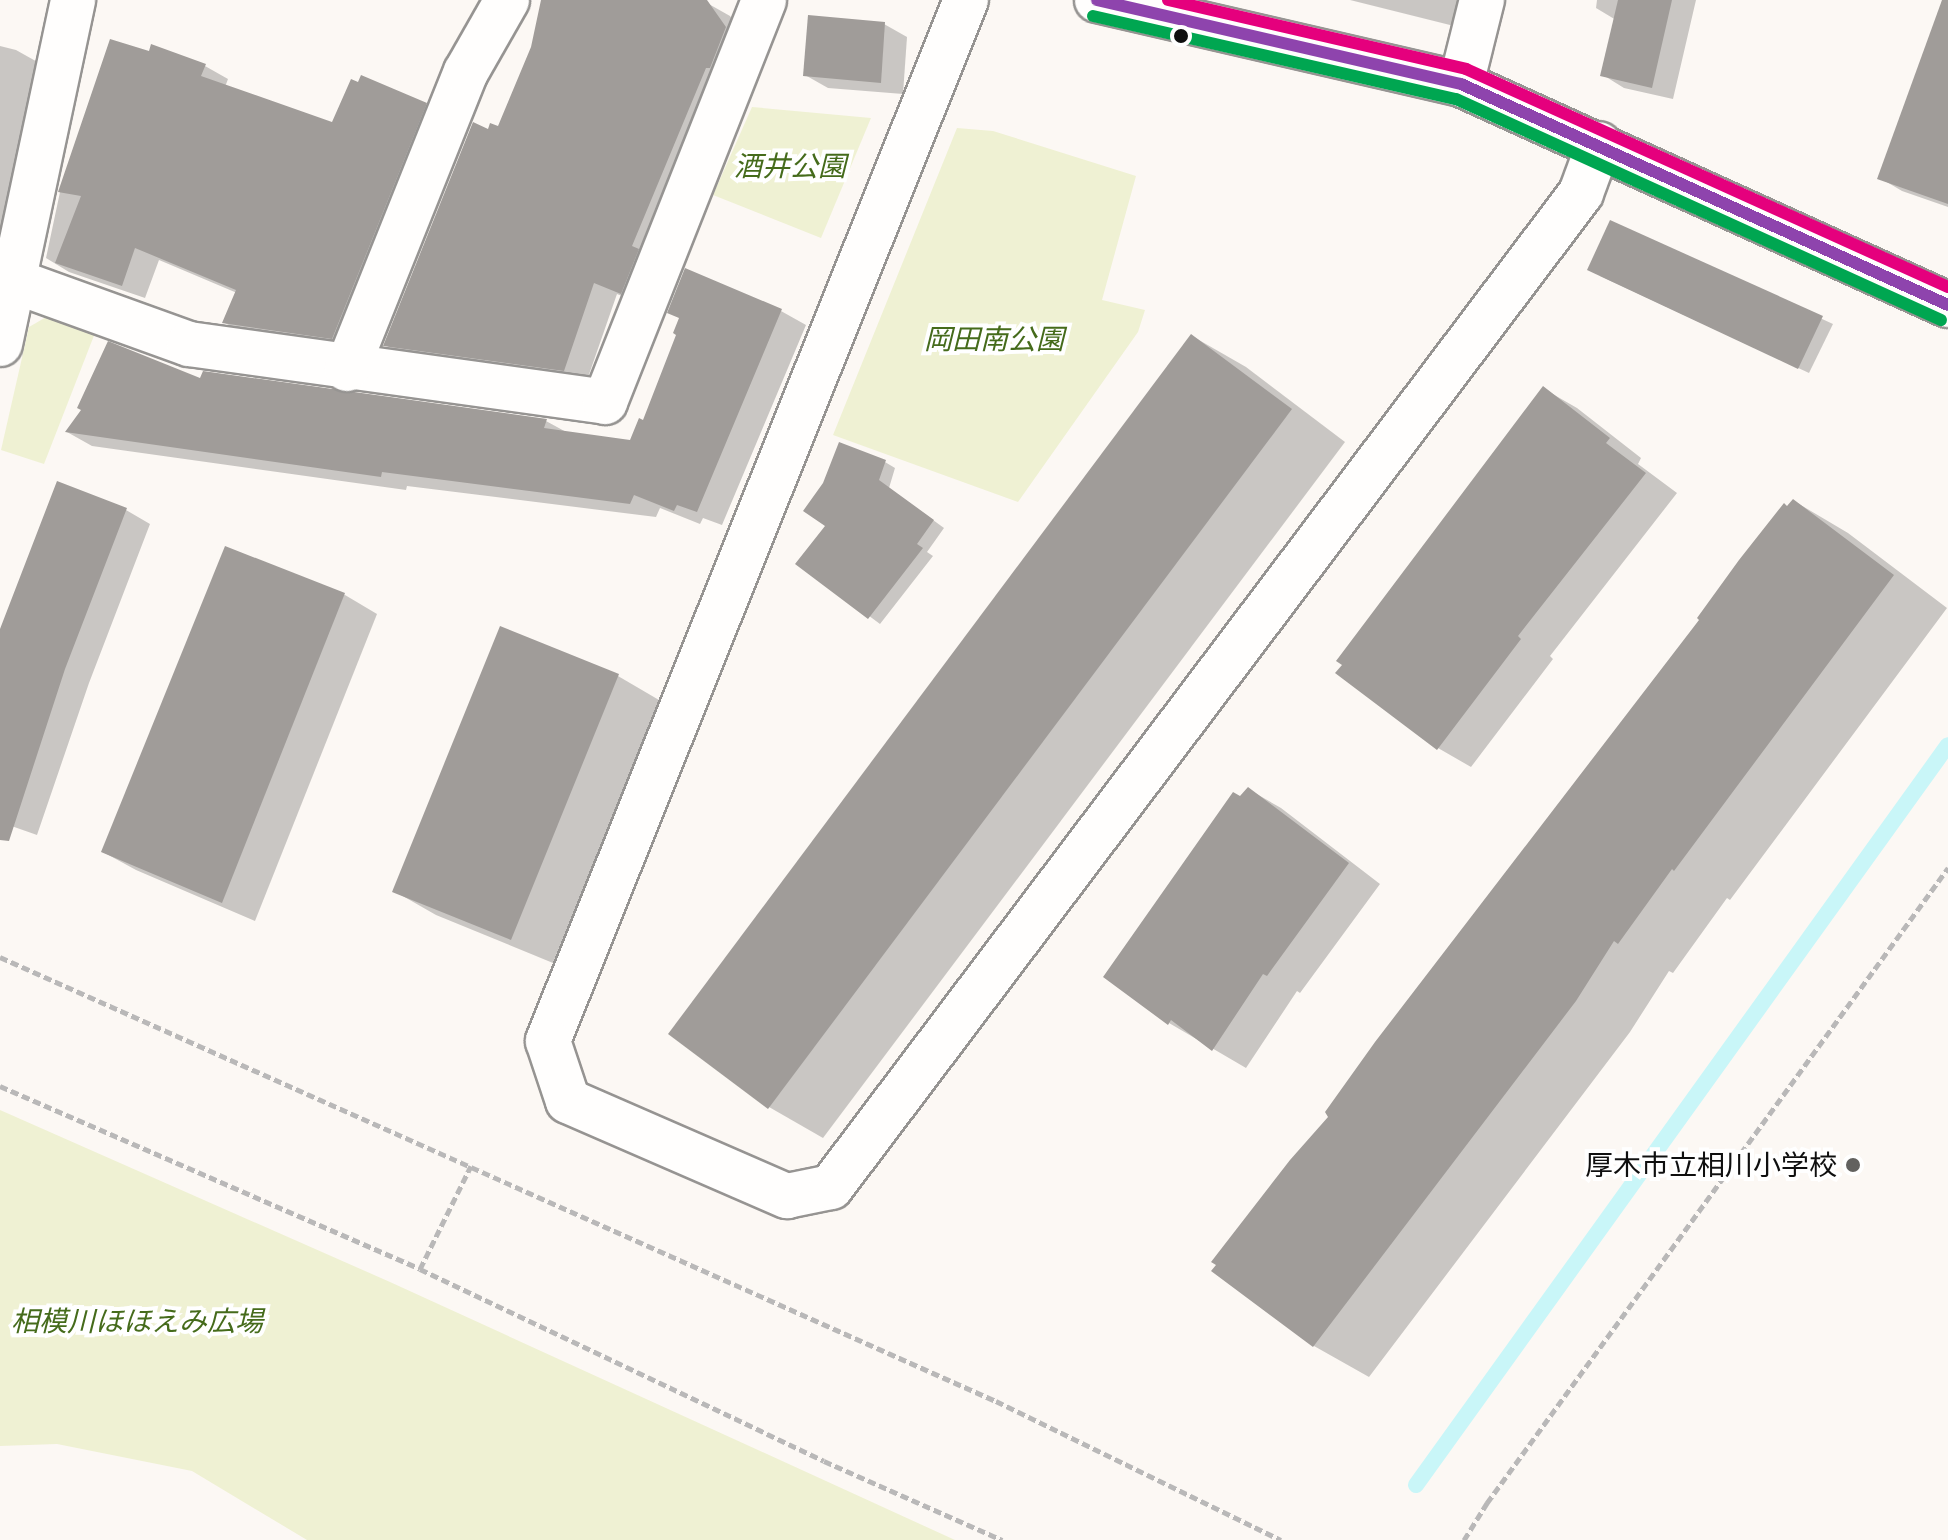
<!DOCTYPE html>
<html>
<head>
<meta charset="utf-8">
<style>
	body { margin:0 }
	#map { position:relative; width:1948px; height:1540px; overflow:hidden; background:#fcf8f4; font-family:"IBM Plex Serif","Noto Sans JP",serif }
	div>[style] { position:absolute }
	.green>* { inset:0; background:#eff1d3 }
	.shadow>* { inset:0; background:#0003 }
	.stream>* { height:16px; margin:-8px; padding:0 8px; transform-origin:8px; border-radius:8px; background:#c9f6f8 }
	.building>* { inset:0; background:#a09c99 }
	.path>* { height:5px; margin-top:-2.5px; transform-origin:0; background:repeating-linear-gradient(90deg,#b9b8b8 0 8px,transparent 0 12px) }
	.roads { filter:drop-shadow(2px 0 #969492) drop-shadow(-2px 0 #969492) drop-shadow(0 2px #969492) drop-shadow(0 -2px #969492) }
	.minor>* { height:44px; margin:-22px; padding:0 22px; transform-origin:22px; border-radius:22px; background:#fffefd }
	.tertiary>* { height:44px; margin:-22px; padding:0 22px; transform-origin:22px; border-radius:22px; background:#fffefd }
	.bus-1>* { height:12px; margin:-6px; padding:0 6px; transform-origin:6px; border-radius:6px; background:#8e44ad }
	.bus-2>* { height:12px; margin:-6px; padding:0 6px; transform-origin:6px; border-radius:6px; background:#00a651 }
	.bus-3>* { height:12px; margin:-6px; padding:0 6px; transform-origin:6px; border-radius:6px; background:#e5007d }
	.dots>* { width:22px; height:22px; translate:-50% -50%; box-sizing:border-box; border:4px solid #fff; border-radius:50% }
	span { translate:-50% -50%; white-space:nowrap; text-align:center; line-height:1.15; -webkit-text-stroke:8px #fff; paint-order:stroke }
	.park-label { font-size:28px; color:#456b1b; font-style:italic }
	.poi-label { font-size:28px; color:#0f0f0f }
	.right { translate:-100% -50%; text-align:right }
</style>
</head>
<body>
<div id="map">
	<div class="green">
		<i style="clip-path:polygon(752px 107px,871px 118px,821px 238px,713px 195px)"></i>
		<i style="clip-path:polygon(957px 128px,993px 131px,1136px 176px,1102px 300px,1145px 310px,1138px 332px,1018px 502px,833px 435px)"></i>
		<i style="clip-path:polygon(48px 316px,95px 333px,44px 464px,1px 450px,29px 327px)"></i>
		<i style="clip-path:polygon(0 1110px,390px 1282px,955px 1540px,307px 1540px,192px 1471px,57px 1444px,0 1446px)"></i>
	</div>
	<div class="shadow">
		<i style="clip-path:polygon(543px 0,707px 3px,730px 16px,748px 41px,644px 305px,617px 294px,586px 383px,408px 358px,386px 345px,489px 131px,499px 129px,533px 48px)"></i>
		<i style="clip-path:polygon(1350px 0,1478px 0,1470px 30px)"></i>
		<i style="clip-path:polygon(1597px 0,1696px 0,1673px 99px,1624px 88px,1603px 75px,1616px 20px,1596px 8px)"></i>
		<i style="clip-path:polygon(1945px 0,1948px 0,1948px 207px,1902px 191px,1880px 178px)"></i>
		<i style="clip-path:polygon(884px 24px,907px 37px,903px 94px,828px 88px,805px 75px)"></i>
		<i style="clip-path:polygon(111px 42px,205px 66px,228px 79px,225px 87px,333px 124px,358px 85px,426px 105px,449px 118px,356px 351px,248px 336px,225px 323px,237px 293px,159px 260px,145px 298px,69px 272px,46px 258px,60px 192px)"></i>
		<i style="clip-path:polygon(0 46px,16px 50px,41px 64px,0 258px)"></i>
		<i style="clip-path:polygon(1611px 222px,1833px 324px,1809px 373px,1600px 276px)"></i>
		<i style="clip-path:polygon(781px 311px,806px 325px,722px 525px,703px 518px,700px 524px,660px 508px,656px 517px,407px 486px,406px 490px,92px 446px,67px 432px,201px 380px,546px 421px,568px 433px,632px 442px,645px 423px)"></i>
		<i style="clip-path:polygon(1192px 336px,1246px 367px,1345px 442px,823px 1138px,769px 1107px,671px 1034px)"></i>
		<i style="clip-path:polygon(1544px 389px,1577px 408px,1641px 458px,1638px 464px,1677px 493px,1550px 656px,1553px 659px,1471px 767px,1438px 748px)"></i>
		<i style="clip-path:polygon(885px 462px,895px 468px,889px 488px,944px 528px,927px 552px,933px 556px,880px 624px,798px 563px)"></i>
		<i style="clip-path:polygon(1794px 501px,1848px 533px,1947px 608px,1730px 900px,1727px 898px,1673px 973px,1669px 971px,1630px 1032px,1369px 1377px,1314px 1346px,1214px 1271px)"></i>
		<i style="clip-path:polygon(126px 510px,150px 524px,89px 683px,37px 835px,0 822px,0 636px)"></i>
		<i style="clip-path:polygon(226px 549px,345px 595px,377px 614px,255px 921px,136px 870px,103px 852px)"></i>
		<i style="clip-path:polygon(618px 676px,659px 700px,553px 963px,436px 915px,394px 891px)"></i>
		<i style="clip-path:polygon(1248px 789px,1281px 808px,1380px 884px,1300px 993px,1297px 991px,1246px 1068px,1169px 1023px,1241px 799px)"></i>
	</div>
	<div class="stream">
		<i style="left:1416px;top:1485px;width:911px;rotate:-54.29deg"></i>
	</div>
	<div class="building">
		<i style="clip-path:polygon(541px 0,707px 0,726px 27px,710px 68px,706px 68px,632px 246px,639px 249px,621px 294px,594px 283px,564px 371px,383px 346px,473px 122px,488px 129px,490px 123px,498px 126px,531px 47px)"></i>
		<i style="clip-path:polygon(1618px 0,1672px 0,1652px 88px,1600px 76px)"></i>
		<i style="clip-path:polygon(1942px 0,1948px 0,1948px 204px,1877px 179px)"></i>
		<i style="clip-path:polygon(808px 15px,885px 22px,881px 83px,803px 76px)"></i>
		<i style="clip-path:polygon(110px 39px,149px 51px,151px 44px,206px 64px,201px 76px,332px 122px,351px 79px,358px 82px,361px 75px,427px 103px,332px 339px,222px 323px,236px 290px,135px 248px,122px 286px,55px 263px,81px 196px,58px 192px)"></i>
		<i style="clip-path:polygon(1610px 220px,1823px 316px,1798px 369px,1587px 270px)"></i>
		<i style="clip-path:polygon(685px 268px,782px 309px,697px 512px,677px 505px,674px 511px,634px 495px,630px 504px,382px 472px,381px 477px,65px 432px,81px 410px,77px 408px,108px 341px,200px 378px,203px 371px,547px 419px,544px 428px,630px 440px,639px 418px,643px 420px,676px 335px,673px 333px,679px 318px,667px 313px)"></i>
		<i style="clip-path:polygon(1191px 334px,1292px 409px,768px 1109px,668px 1034px)"></i>
		<i style="clip-path:polygon(1543px 386px,1610px 438px,1606px 443px,1646px 473px,1518px 636px,1521px 639px,1437px 750px,1335px 673px,1342px 665px,1336px 661px)"></i>
		<i style="clip-path:polygon(839px 442px,886px 460px,879px 480px,934px 520px,917px 544px,923px 548px,868px 619px,795px 564px,825px 526px,803px 511px,823px 483px)"></i>
		<i style="clip-path:polygon(57px 481px,127px 508px,65px 669px,9px 841px,0 840px,0 629px)"></i>
		<i style="clip-path:polygon(1793px 499px,1894px 575px,1674px 871px,1672px 869px,1618px 944px,1614px 941px,1576px 1001px,1313px 1347px,1211px 1271px,1216px 1265px,1211px 1262px,1290px 1160px,1328px 1117px,1325px 1112px,1375px 1042px,1699px 620px,1697px 618px,1739px 560px,1784px 503px,1787px 506px)"></i>
		<i style="clip-path:polygon(225px 546px,345px 593px,222px 903px,101px 852px)"></i>
		<i style="clip-path:polygon(500px 626px,619px 674px,511px 940px,392px 892px)"></i>
		<i style="clip-path:polygon(1248px 787px,1349px 863px,1267px 976px,1263px 974px,1212px 1051px,1171px 1020px,1168px 1025px,1103px 977px,1233px 792px,1240px 796px)"></i>
	</div>
	<div class="path">
		<i style="left:0;top:957px;width:1090px;rotate:24.03deg"></i>
		<i style="left:996px;top:1401px;width:317px;rotate:26deg"></i>
		<i style="left:0;top:1086px;width:458px;rotate:23.5deg"></i>
		<i style="left:420px;top:1269px;width:447px;rotate:25.4deg"></i>
		<i style="left:824px;top:1461px;width:195px;rotate:23.9deg"></i>
		<i style="left:420px;top:1269px;width:115px;rotate:-63.7deg"></i>
		<i style="left:1464px;top:1540px;width:44px;rotate:-58.1deg"></i>
		<i style="left:1487px;top:1503px;width:785px;rotate:-54.02deg"></i>
	</div>
	<div class="roads">
		<div class="minor">
			<i style="left:966px;top:0;width:1122px;rotate:111.88deg"></i>
			<i style="left:548px;top:1041px;width:63px;rotate:71.6deg"></i>
			<i style="left:568px;top:1101px;width:239px;rotate:23.5deg"></i>
			<i style="left:787px;top:1196px;width:45px;rotate:-11.6deg"></i>
			<i style="left:831px;top:1187px;width:1245px;rotate:-52.96deg"></i>
			<i style="left:1581px;top:193px;width:52px;rotate:-69.8deg"></i>
			<i style="left:14px;top:281px;width:186px;rotate:19.8deg"></i>
			<i style="left:189px;top:344px;width:420px;rotate:7.9deg"></i>
			<i style="left:605px;top:402px;width:432px;rotate:-68.4deg"></i>
			<i style="left:0;top:344px;width:352px;rotate:-78deg"></i>
			<i style="left:347px;top:369px;width:320px;rotate:-68.2deg"></i>
			<i style="left:466px;top:72px;width:83px;rotate:-60.3deg"></i>
		</div>
		<div class="tertiary">
			<i style="left:1097px;top:0;width:374px;rotate:13deg"></i>
			<i style="left:1461px;top:84px;width:535px;rotate:24.41deg"></i>
			<i style="left:1461px;top:84px;width:87px;rotate:-76deg"></i>
		</div>
	</div>
	<div class="bus-1">
		<i style="left:1097px;top:0;width:374px;rotate:13deg"></i>
		<i style="left:1461px;top:84px;width:535px;rotate:24.41deg"></i>
	</div>
	<div class="bus-2">
		<i style="left:1093px;top:16px;width:372px;rotate:12.9deg"></i>
		<i style="left:1456px;top:99px;width:533px;rotate:24.5deg"></i>
	</div>
	<div class="bus-3">
		<i style="left:1168px;top:0;width:306px;rotate:13deg"></i>
		<i style="left:1466px;top:69px;width:529px;rotate:24.34deg"></i>
	</div>
	<div class="dots">
		<i style="left:1181px;top:36px;background:#0f0f0f"></i>
		<i style="left:1853px;top:1165px;background:#62615f"></i>
	</div>
	<div class="park-label">
		<span style="left:790px;top:166px">酒井公園</span>
		<span style="left:994px;top:339px">岡田南公園</span>
		<span style="left:137px;top:1321px">相模川ほほえみ広場</span>
	</div>
	<div class="poi-label">
		<span class="right" style="left:1837px;top:1165px">厚木市立相川小学校</span>
	</div>
</div>
</body>
</html>
